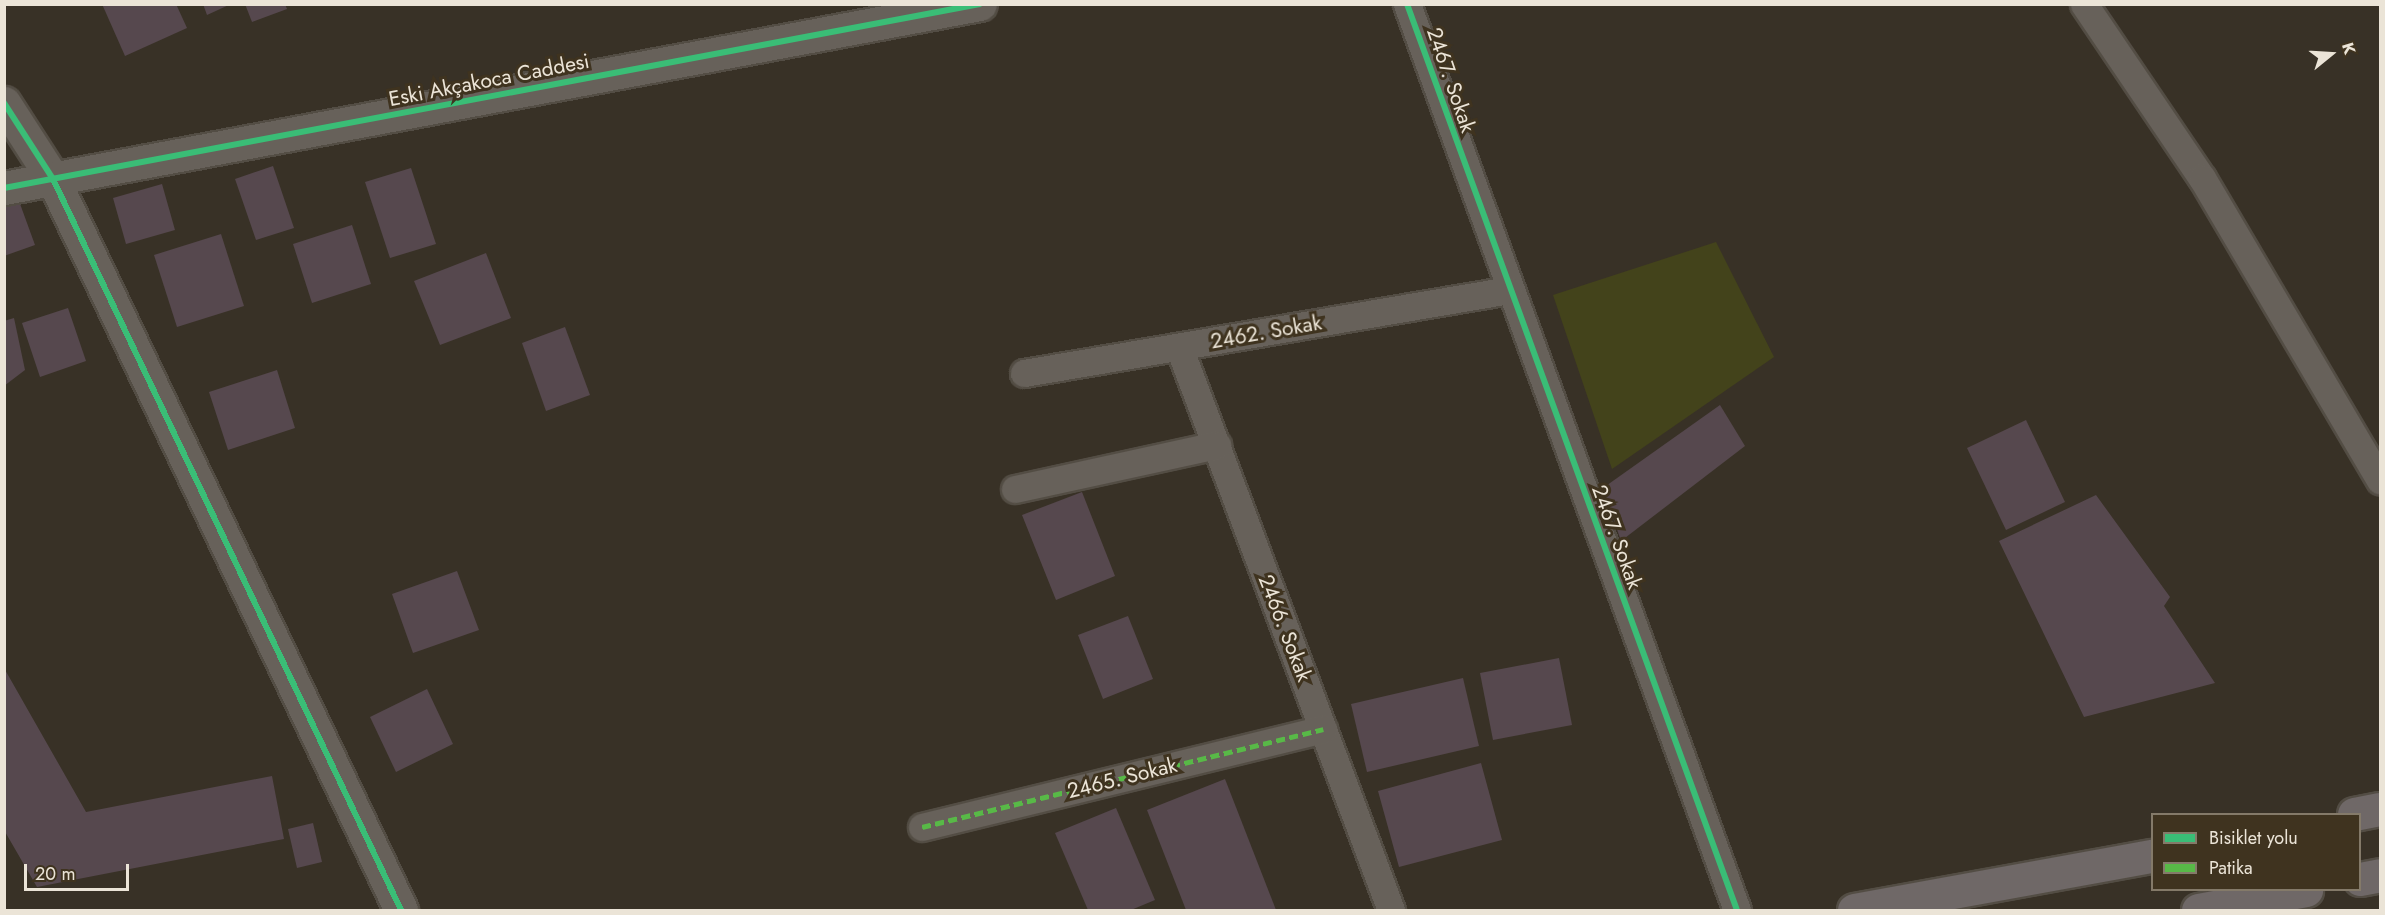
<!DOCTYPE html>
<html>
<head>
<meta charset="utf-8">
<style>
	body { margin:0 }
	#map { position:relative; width:2385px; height:915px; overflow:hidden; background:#383126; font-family:Jost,sans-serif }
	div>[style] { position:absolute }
	.green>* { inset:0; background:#43431b }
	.building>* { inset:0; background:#56484e }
	.roads { filter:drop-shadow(2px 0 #534d44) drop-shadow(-2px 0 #534d44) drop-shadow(0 2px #534d44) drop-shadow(0 -2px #534d44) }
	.minor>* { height:27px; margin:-13.5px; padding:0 13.5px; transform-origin:13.5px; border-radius:13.5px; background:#67615a }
	.tertiary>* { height:33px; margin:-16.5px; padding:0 16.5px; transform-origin:16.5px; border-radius:16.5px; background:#67615a }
	.primary>* { height:33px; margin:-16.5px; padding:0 16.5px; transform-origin:16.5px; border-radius:16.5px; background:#6f6867 }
	.quiet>* { height:4.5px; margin-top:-2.25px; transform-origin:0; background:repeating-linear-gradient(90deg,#58b947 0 9px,transparent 0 13.5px) }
	.cycleway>* { height:6px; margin:-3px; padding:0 3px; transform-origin:3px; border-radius:3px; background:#3abd76 }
	span { translate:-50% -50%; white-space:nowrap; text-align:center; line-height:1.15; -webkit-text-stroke:6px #3f331f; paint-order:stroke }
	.street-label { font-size:21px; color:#ebe4d7 }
	.frame { position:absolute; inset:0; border:6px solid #ebe4d7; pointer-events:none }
	.legend { position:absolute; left:2151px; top:813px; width:210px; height:78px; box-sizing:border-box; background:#3f331f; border:2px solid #847a69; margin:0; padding:8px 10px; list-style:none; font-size:18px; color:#ebe4d7 }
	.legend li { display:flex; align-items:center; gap:12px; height:30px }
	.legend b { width:30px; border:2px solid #847a69 }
	.north { position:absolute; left:2301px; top:24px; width:60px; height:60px; -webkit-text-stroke:4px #3f331f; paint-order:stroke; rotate:72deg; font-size:16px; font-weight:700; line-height:24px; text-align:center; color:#ebe4d7 }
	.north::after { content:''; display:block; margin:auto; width:21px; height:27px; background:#ebe4d7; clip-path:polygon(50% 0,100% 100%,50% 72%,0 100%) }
	.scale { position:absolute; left:24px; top:864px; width:105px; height:27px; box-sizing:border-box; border:3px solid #ebe4d7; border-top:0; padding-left:8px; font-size:18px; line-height:21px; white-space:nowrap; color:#ebe4d7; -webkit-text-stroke:4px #3f331f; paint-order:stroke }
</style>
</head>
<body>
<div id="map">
	<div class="green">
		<i style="clip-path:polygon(1716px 242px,1774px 357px,1612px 469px,1553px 295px)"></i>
	</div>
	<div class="building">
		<i style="clip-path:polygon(102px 4px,176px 4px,187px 28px,125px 56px)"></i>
		<i style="clip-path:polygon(203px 4px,231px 4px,207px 15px)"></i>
		<i style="clip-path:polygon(245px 4px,285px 4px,287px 9px,252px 22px)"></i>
		<i style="clip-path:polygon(273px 166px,294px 228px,256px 240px,235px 179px)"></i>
		<i style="clip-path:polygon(411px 168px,436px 244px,390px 258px,365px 182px)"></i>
		<i style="clip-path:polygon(162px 184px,175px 230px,126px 244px,113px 198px)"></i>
		<i style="clip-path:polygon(19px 201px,35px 245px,4px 256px,4px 206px)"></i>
		<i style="clip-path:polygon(352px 225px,371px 284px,312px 303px,293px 244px)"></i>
		<i style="clip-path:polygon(221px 234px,244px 306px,177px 327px,154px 255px)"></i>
		<i style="clip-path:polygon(486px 253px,511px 318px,440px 345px,414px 281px)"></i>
		<i style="clip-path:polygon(68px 308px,86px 361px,40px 377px,22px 323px)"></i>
		<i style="clip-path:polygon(14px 318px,25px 370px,4px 386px,4px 321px)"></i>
		<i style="clip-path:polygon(565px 327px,590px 395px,546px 411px,522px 343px)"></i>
		<i style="clip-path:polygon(277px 370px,295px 428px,228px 450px,209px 392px)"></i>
		<i style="clip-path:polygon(1720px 405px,1745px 446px,1621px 541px,1603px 488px)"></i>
		<i style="clip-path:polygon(2026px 420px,2065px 502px,2006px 530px,1967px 448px)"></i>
		<i style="clip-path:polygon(1082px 492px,1115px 576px,1056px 600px,1022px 515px)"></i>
		<i style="clip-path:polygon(2096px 495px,2170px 597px,2164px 606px,2215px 683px,2084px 717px,1999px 541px)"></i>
		<i style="clip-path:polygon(457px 571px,479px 630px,413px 653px,392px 594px)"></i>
		<i style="clip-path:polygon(1128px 616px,1153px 679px,1103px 699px,1078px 635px)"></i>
		<i style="clip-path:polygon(1559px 658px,1572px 725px,1493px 740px,1480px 673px)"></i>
		<i style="clip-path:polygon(4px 668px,86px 812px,272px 776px,284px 839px,37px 887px,4px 830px)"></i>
		<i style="clip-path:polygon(1463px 678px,1479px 746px,1367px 772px,1351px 704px)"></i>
		<i style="clip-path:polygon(427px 689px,453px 744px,396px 772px,370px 717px)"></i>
		<i style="clip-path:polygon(1481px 763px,1502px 840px,1399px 867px,1378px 791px)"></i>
		<i style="clip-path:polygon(1225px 779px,1276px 910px,1186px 910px,1147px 810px)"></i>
		<i style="clip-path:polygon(1116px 808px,1155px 900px,1131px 910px,1088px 910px,1055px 833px)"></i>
		<i style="clip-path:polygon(313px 823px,322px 862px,297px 868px,288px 829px)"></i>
	</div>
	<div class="roads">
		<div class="minor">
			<i style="left:1407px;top:4px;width:964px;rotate:69.99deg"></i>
			<i style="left:2084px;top:4px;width:210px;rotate:55.9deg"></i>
			<i style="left:2202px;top:178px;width:351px;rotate:59.5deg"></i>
			<i style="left:1179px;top:347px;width:602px;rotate:69.37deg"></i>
			<i style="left:1024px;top:373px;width:491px;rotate:-9.7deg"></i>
			<i style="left:1015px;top:489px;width:207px;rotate:-12.3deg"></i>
			<i style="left:922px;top:827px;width:413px;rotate:-13.7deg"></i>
		</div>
		<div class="tertiary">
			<i style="left:4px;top:103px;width:90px;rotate:57.2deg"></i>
			<i style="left:53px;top:179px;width:810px;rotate:64.54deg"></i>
			<i style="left:4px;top:188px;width:993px;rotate:-10.68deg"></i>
		</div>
		<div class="primary">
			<i style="left:2354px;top:814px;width:26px;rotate:-11deg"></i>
			<i style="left:2360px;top:879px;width:20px;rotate:-11deg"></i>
			<i style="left:1854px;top:910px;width:303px;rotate:-10.3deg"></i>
			<i style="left:2198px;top:910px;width:110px;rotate:-10.5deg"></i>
		</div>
	</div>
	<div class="quiet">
		<i style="left:922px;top:827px;width:413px;rotate:-13.7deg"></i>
	</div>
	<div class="cycleway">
		<i style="left:1407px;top:4px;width:964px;rotate:69.99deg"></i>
		<i style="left:4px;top:103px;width:90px;rotate:57.2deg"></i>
		<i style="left:53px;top:179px;width:810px;rotate:64.54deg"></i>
		<i style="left:4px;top:188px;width:993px;rotate:-10.68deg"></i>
	</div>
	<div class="street-label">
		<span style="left:489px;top:80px;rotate:-11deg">Eski Akçakoca Caddesi</span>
		<span style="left:1451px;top:80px;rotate:71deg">2467. Sokak</span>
		<span style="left:1266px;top:332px;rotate:-10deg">2462. Sokak</span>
		<span style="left:1617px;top:537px;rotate:70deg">2467. Sokak</span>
		<span style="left:1285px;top:628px;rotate:69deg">2466. Sokak</span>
		<span style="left:1122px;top:778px;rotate:-14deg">2465. Sokak</span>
	</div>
	<div class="frame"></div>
	<ul class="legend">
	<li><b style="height:8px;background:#3abd76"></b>Bisiklet yolu</li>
	<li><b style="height:8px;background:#58b947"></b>Patika</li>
	</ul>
	<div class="north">K</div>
	<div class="scale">20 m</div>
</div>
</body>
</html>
